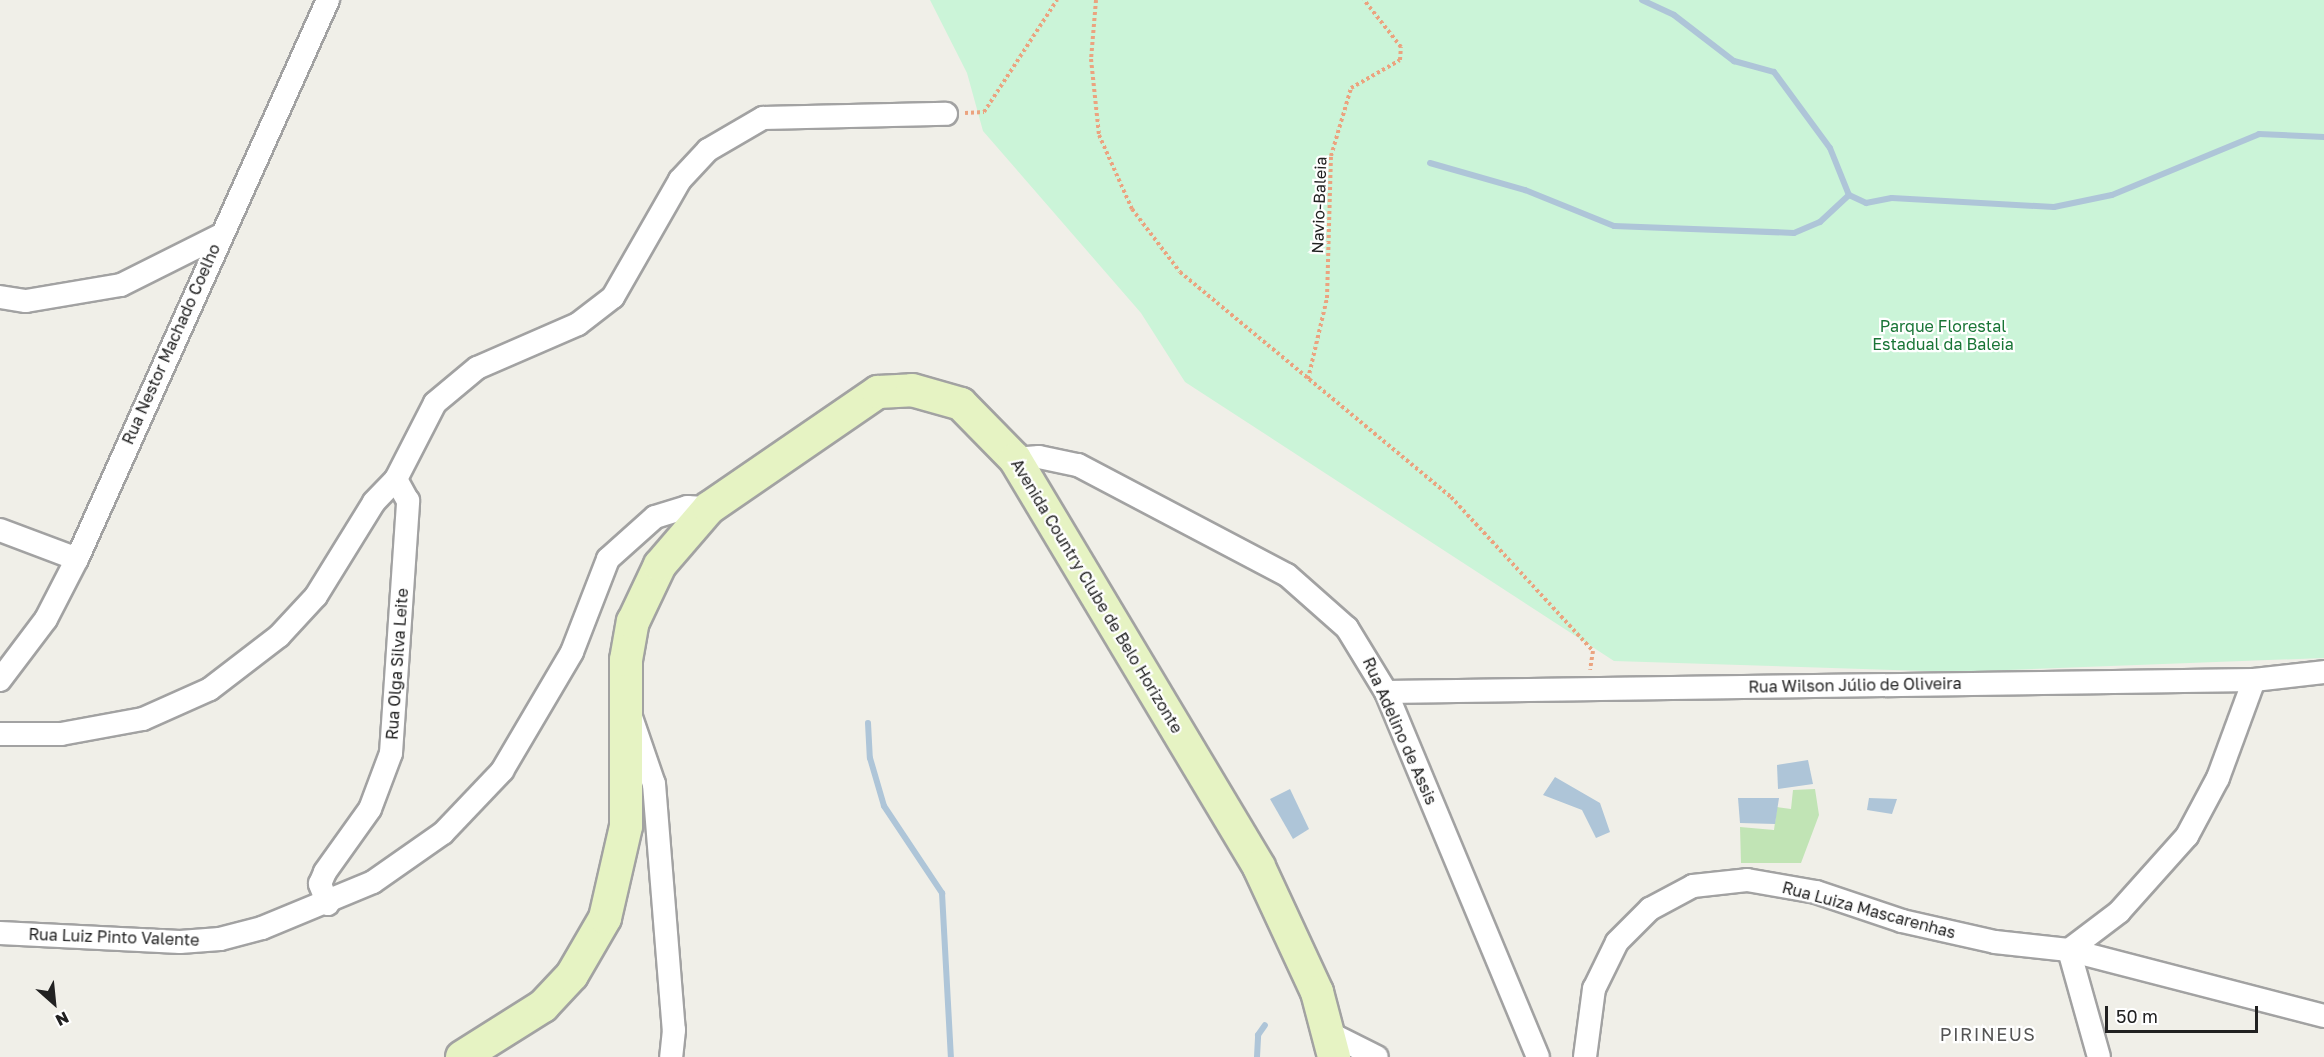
<!DOCTYPE html>
<html>
<head>
<meta charset="utf-8">
<style>
	body { margin:0 }
	#map { position:relative; width:2324px; height:1057px; overflow:hidden; background:#f0efe8; font-family:"Golos Text",sans-serif }
	div>[style] { position:absolute }
	.grass>* { inset:0; background:#c1e4b5 }
	.park>* { inset:0; background:#cbf4d8 }
	.water>* { inset:0; background:#aec5d8 }
	.stream>* { height:6px; margin:-3px; padding:0 3px; transform-origin:3px; border-radius:3px; background:#aec5d8 }
	.path>* { height:4px; margin-top:-2px; transform-origin:0; background:repeating-linear-gradient(90deg,#eba37f 0 3px,transparent 0 6px) }
	.roads { filter:drop-shadow(2px 0 #a2a2a2) drop-shadow(-2px 0 #a2a2a2) drop-shadow(0 2px #a2a2a2) drop-shadow(0 -2px #a2a2a2) }
	.street>* { height:22px; margin:-11px; padding:0 11px; transform-origin:11px; border-radius:11px; background:#fff }
	.secondary>* { height:32px; margin:-16px; padding:0 16px; transform-origin:16px; border-radius:16px; background:#e6f3c3 }
	span { translate:-50% -50%; white-space:nowrap; text-align:center; line-height:1.15; -webkit-text-stroke:4.5px #fff; paint-order:stroke }
	.street-label { font-size:16px; color:#212121 }
	.park-label { font-size:16px; color:#197536 }
	.neighbourhood-label { font-size:18px; color:#545454; letter-spacing:1.5px }
	.north { position:absolute; left:24px; top:973px; width:60px; height:60px; -webkit-text-stroke:4px #fff; paint-order:stroke; rotate:153deg; font-size:16px; font-weight:700; line-height:24px; text-align:center; color:#212121 }
	.north::after { content:''; display:block; margin:auto; width:21px; height:27px; background:#212121; clip-path:polygon(50% 0,100% 100%,50% 72%,0 100%) }
	.scale { position:absolute; left:2105px; top:1006px; width:153px; height:27px; box-sizing:border-box; border:3px solid #212121; border-top:0; padding-left:8px; font-size:18px; line-height:21px; white-space:nowrap; color:#212121; -webkit-text-stroke:4px #fff; paint-order:stroke }
</style>
</head>
<body>
<div id="map">
	<div class="grass">
		<i style="clip-path:polygon(1815px 789px,1819px 815px,1801px 863px,1741px 863px,1740px 827px,1774px 830px,1777px 807px,1791px 809px,1793px 790px)"></i>
	</div>
	<div class="park">
		<i style="clip-path:polygon(930px 0,2324px 0,2324px 658px,1955px 672px,1614px 661px,1185px 382px,1141px 313px,983px 131px,967px 73px)"></i>
	</div>
	<div class="water">
		<i style="clip-path:polygon(1808px 760px,1813px 784px,1778px 789px,1777px 765px)"></i>
		<i style="clip-path:polygon(1555px 777px,1600px 803px,1610px 832px,1596px 838px,1582px 810px,1543px 795px)"></i>
		<i style="clip-path:polygon(1290px 789px,1309px 829px,1293px 839px,1270px 799px)"></i>
		<i style="clip-path:polygon(1738px 798px,1779px 798px,1775px 824px,1740px 823px)"></i>
		<i style="clip-path:polygon(1869px 798px,1897px 799px,1892px 814px,1867px 810px)"></i>
	</div>
	<div class="stream">
		<i style="left:1642px;top:0;width:35px;rotate:25deg"></i>
		<i style="left:1674px;top:15px;width:76px;rotate:37.5deg"></i>
		<i style="left:1734px;top:61px;width:41px;rotate:15.4deg"></i>
		<i style="left:1774px;top:72px;width:94px;rotate:53.6deg"></i>
		<i style="left:1830px;top:148px;width:51px;rotate:68deg"></i>
		<i style="left:1430px;top:163px;width:99px;rotate:15.9deg"></i>
		<i style="left:1525px;top:190px;width:96px;rotate:22deg"></i>
		<i style="left:1614px;top:226px;width:180px;rotate:2.2deg"></i>
		<i style="left:1794px;top:233px;width:28px;rotate:-23deg"></i>
		<i style="left:1820px;top:222px;width:40px;rotate:-43deg"></i>
		<i style="left:1849px;top:195px;width:19px;rotate:25deg"></i>
		<i style="left:1866px;top:203px;width:26px;rotate:-11deg"></i>
		<i style="left:1892px;top:198px;width:162px;rotate:3.2deg"></i>
		<i style="left:2054px;top:207px;width:59px;rotate:-11.7deg"></i>
		<i style="left:2112px;top:195px;width:159px;rotate:-22.5deg"></i>
		<i style="left:2259px;top:134px;width:65px;rotate:2.6deg"></i>
		<i style="left:868px;top:723px;width:35px;rotate:87deg"></i>
		<i style="left:870px;top:758px;width:50px;rotate:73.7deg"></i>
		<i style="left:884px;top:806px;width:105px;rotate:56.3deg"></i>
		<i style="left:942px;top:893px;width:164px;rotate:86.9deg"></i>
		<i style="left:1257px;top:1057px;width:22px;rotate:-87deg"></i>
		<i style="left:1258px;top:1035px;width:12px;rotate:-55deg"></i>
	</div>
	<div class="path">
		<i style="left:1096px;top:0;width:59px;rotate:94.8deg"></i>
		<i style="left:1091px;top:59px;width:76px;rotate:84deg"></i>
		<i style="left:1099px;top:135px;width:81px;rotate:66deg"></i>
		<i style="left:1132px;top:209px;width:79px;rotate:52.7deg"></i>
		<i style="left:1180px;top:272px;width:352px;rotate:39.7deg"></i>
		<i style="left:1451px;top:497px;width:209px;rotate:47.3deg"></i>
		<i style="left:1593px;top:651px;width:19px;rotate:99deg"></i>
		<i style="left:965px;top:113px;width:19px;rotate:-3deg"></i>
		<i style="left:984px;top:112px;width:134px;rotate:-56.9deg"></i>
		<i style="left:1308px;top:379px;width:83px;rotate:-76.8deg"></i>
		<i style="left:1327px;top:298px;width:142px;rotate:-88.4deg"></i>
		<i style="left:1331px;top:156px;width:71px;rotate:-73.6deg"></i>
		<i style="left:1351px;top:88px;width:56px;rotate:-29.7deg"></i>
		<i style="left:1400px;top:60px;width:13px;rotate:-86deg"></i>
		<i style="left:1401px;top:47px;width:60px;rotate:-128.2deg"></i>
	</div>
	<div class="roads">
		<div class="street">
			<i style="left:0;top:297px;width:26px;rotate:9deg"></i>
			<i style="left:26px;top:301px;width:96px;rotate:-9.6deg"></i>
			<i style="left:121px;top:285px;width:110px;rotate:-26.6deg"></i>
			<i style="left:1015px;top:459px;width:24px;rotate:-5deg"></i>
			<i style="left:1039px;top:457px;width:40px;rotate:12deg"></i>
			<i style="left:1078px;top:465px;width:236px;rotate:27.8deg"></i>
			<i style="left:1287px;top:575px;width:80px;rotate:41.5deg"></i>
			<i style="left:1347px;top:628px;width:75px;rotate:58.6deg"></i>
			<i style="left:1386px;top:692px;width:395px;rotate:67.4deg"></i>
			<i style="left:0;top:530px;width:82px;rotate:20.6deg"></i>
			<i style="left:0;top:680px;width:76px;rotate:-53deg"></i>
			<i style="left:46px;top:619px;width:68px;rotate:-62.7deg"></i>
			<i style="left:77px;top:559px;width:613px;rotate:-65.82deg"></i>
			<i style="left:1386px;top:692px;width:868px;rotate:-0.79deg"></i>
			<i style="left:2254px;top:680px;width:70px;rotate:-6.5deg"></i>
			<i style="left:631px;top:717px;width:71px;rotate:71.1deg"></i>
			<i style="left:654px;top:784px;width:247px;rotate:85.4deg"></i>
			<i style="left:674px;top:1030px;width:27px;rotate:96deg"></i>
			<i style="left:0;top:734px;width:61px"></i>
			<i style="left:61px;top:734px;width:83px;rotate:-10.4deg"></i>
			<i style="left:143px;top:719px;width:73px;rotate:-24.1deg"></i>
			<i style="left:210px;top:689px;width:87px;rotate:-37.5deg"></i>
			<i style="left:279px;top:636px;width:54px;rotate:-47.2deg"></i>
			<i style="left:316px;top:596px;width:110px;rotate:-58.3deg"></i>
			<i style="left:374px;top:502px;width:32px;rotate:-46deg"></i>
			<i style="left:396px;top:479px;width:85px;rotate:-62.8deg"></i>
			<i style="left:435px;top:403px;width:55px;rotate:-39.8deg"></i>
			<i style="left:477px;top:368px;width:110px;rotate:-23.5deg"></i>
			<i style="left:578px;top:324px;width:44px;rotate:-37.6deg"></i>
			<i style="left:613px;top:297px;width:135px;rotate:-60.2deg"></i>
			<i style="left:680px;top:180px;width:41px;rotate:-47deg"></i>
			<i style="left:708px;top:150px;width:64px;rotate:-30.2deg"></i>
			<i style="left:763px;top:118px;width:183px;rotate:-1.3deg"></i>
			<i style="left:328px;top:904px;width:22px;rotate:-112deg"></i>
			<i style="left:320px;top:884px;width:13px;rotate:-67deg"></i>
			<i style="left:325px;top:872px;width:77px;rotate:-54.5deg"></i>
			<i style="left:370px;top:809px;width:60px;rotate:-69.4deg"></i>
			<i style="left:391px;top:753px;width:253px;rotate:-86.1deg"></i>
			<i style="left:408px;top:501px;width:25px;rotate:-119deg"></i>
			<i style="left:0;top:933px;width:180px;rotate:2.9deg"></i>
			<i style="left:180px;top:942px;width:40px;rotate:-4.3deg"></i>
			<i style="left:220px;top:939px;width:43px;rotate:-14.7deg"></i>
			<i style="left:262px;top:928px;width:120px;rotate:-22.5deg"></i>
			<i style="left:373px;top:882px;width:85px;rotate:-35deg"></i>
			<i style="left:443px;top:833px;width:86px;rotate:-46.4deg"></i>
			<i style="left:502px;top:771px;width:138px;rotate:-59.5deg"></i>
			<i style="left:572px;top:652px;width:100px;rotate:-68.8deg"></i>
			<i style="left:608px;top:559px;width:63px;rotate:-41.8deg"></i>
			<i style="left:655px;top:517px;width:34px;rotate:-17deg"></i>
			<i style="left:687px;top:507px;width:22px;rotate:3deg"></i>
			<i style="left:1331px;top:1034px;width:51px;rotate:26.6deg"></i>
			<i style="left:1585px;top:1057px;width:69px;rotate:-82.5deg"></i>
			<i style="left:1594px;top:989px;width:52px;rotate:-63.9deg"></i>
			<i style="left:1617px;top:942px;width:47px;rotate:-45deg"></i>
			<i style="left:1650px;top:909px;width:49px;rotate:-28.1deg"></i>
			<i style="left:1693px;top:886px;width:54px;rotate:-6.3deg"></i>
			<i style="left:1747px;top:880px;width:70px;rotate:9.9deg"></i>
			<i style="left:1816px;top:892px;width:91px;rotate:18.6deg"></i>
			<i style="left:1902px;top:921px;width:95px;rotate:12.7deg"></i>
			<i style="left:1995px;top:942px;width:74px;rotate:6.2deg"></i>
			<i style="left:2069px;top:950px;width:263px;rotate:14.5deg"></i>
			<i style="left:2099px;top:1057px;width:111px;rotate:-105.7deg"></i>
			<i style="left:2069px;top:950px;width:63px;rotate:-37.2deg"></i>
			<i style="left:2119px;top:912px;width:102px;rotate:-48.2deg"></i>
			<i style="left:2187px;top:836px;width:66px;rotate:-61.9deg"></i>
			<i style="left:2218px;top:778px;width:104px;rotate:-69.8deg"></i>
		</div>
		<div class="secondary">
			<i style="left:462px;top:1057px;width:96px;rotate:-32.2deg"></i>
			<i style="left:543px;top:1006px;width:42px;rotate:-46.9deg"></i>
			<i style="left:572px;top:975px;width:66px;rotate:-59.9deg"></i>
			<i style="left:605px;top:918px;width:94px;rotate:-77.1deg"></i>
			<i style="left:626px;top:826px;width:166px;rotate:-90deg"></i>
			<i style="left:626px;top:660px;width:39px;rotate:-80deg"></i>
			<i style="left:633px;top:622px;width:63px;rotate:-64.7deg"></i>
			<i style="left:660px;top:565px;width:75px;rotate:-49.3deg"></i>
			<i style="left:709px;top:508px;width:205px;rotate:-34.5deg"></i>
			<i style="left:878px;top:392px;width:34px;rotate:-3deg"></i>
			<i style="left:912px;top:390px;width:51px;rotate:15.9deg"></i>
			<i style="left:961px;top:404px;width:77px;rotate:45.5deg"></i>
			<i style="left:1015px;top:459px;width:475px;rotate:59.1deg"></i>
			<i style="left:1259px;top:867px;width:138px;rotate:65.1deg"></i>
			<i style="left:1317px;top:992px;width:67px;rotate:75.3deg"></i>
		</div>
	</div>
	<div class="street-label">
		<span style="left:1319px;top:205px;rotate:-88deg">Navio-Baleia</span>
		<span style="left:171px;top:344px;rotate:-66deg">Rua Nestor Machado Coelho</span>
		<span style="left:1097px;top:596px;rotate:59deg">Avenida Country Clube de Belo Horizonte</span>
		<span style="left:397px;top:664px;rotate:-86deg">Rua Olga Silva Leite</span>
		<span style="left:1855px;top:685px;rotate:-1deg">Rua Wilson Júlio de Oliveira</span>
		<span style="left:1400px;top:731px;rotate:66deg">Rua Adelino de Assis</span>
		<span style="left:1869px;top:910px;rotate:15deg">Rua Luiza Mascarenhas</span>
		<span style="left:114px;top:937px;rotate:2deg">Rua Luiz Pinto Valente</span>
	</div>
	<div class="park-label">
		<span style="left:1943px;top:335px">Parque Florestal<br>Estadual da Baleia</span>
	</div>
	<div class="neighbourhood-label">
		<span style="left:1988px;top:1034px">PIRINEUS</span>
	</div>
	<div class="north">N</div>
	<div class="scale">50 m</div>
</div>
</body>
</html>
